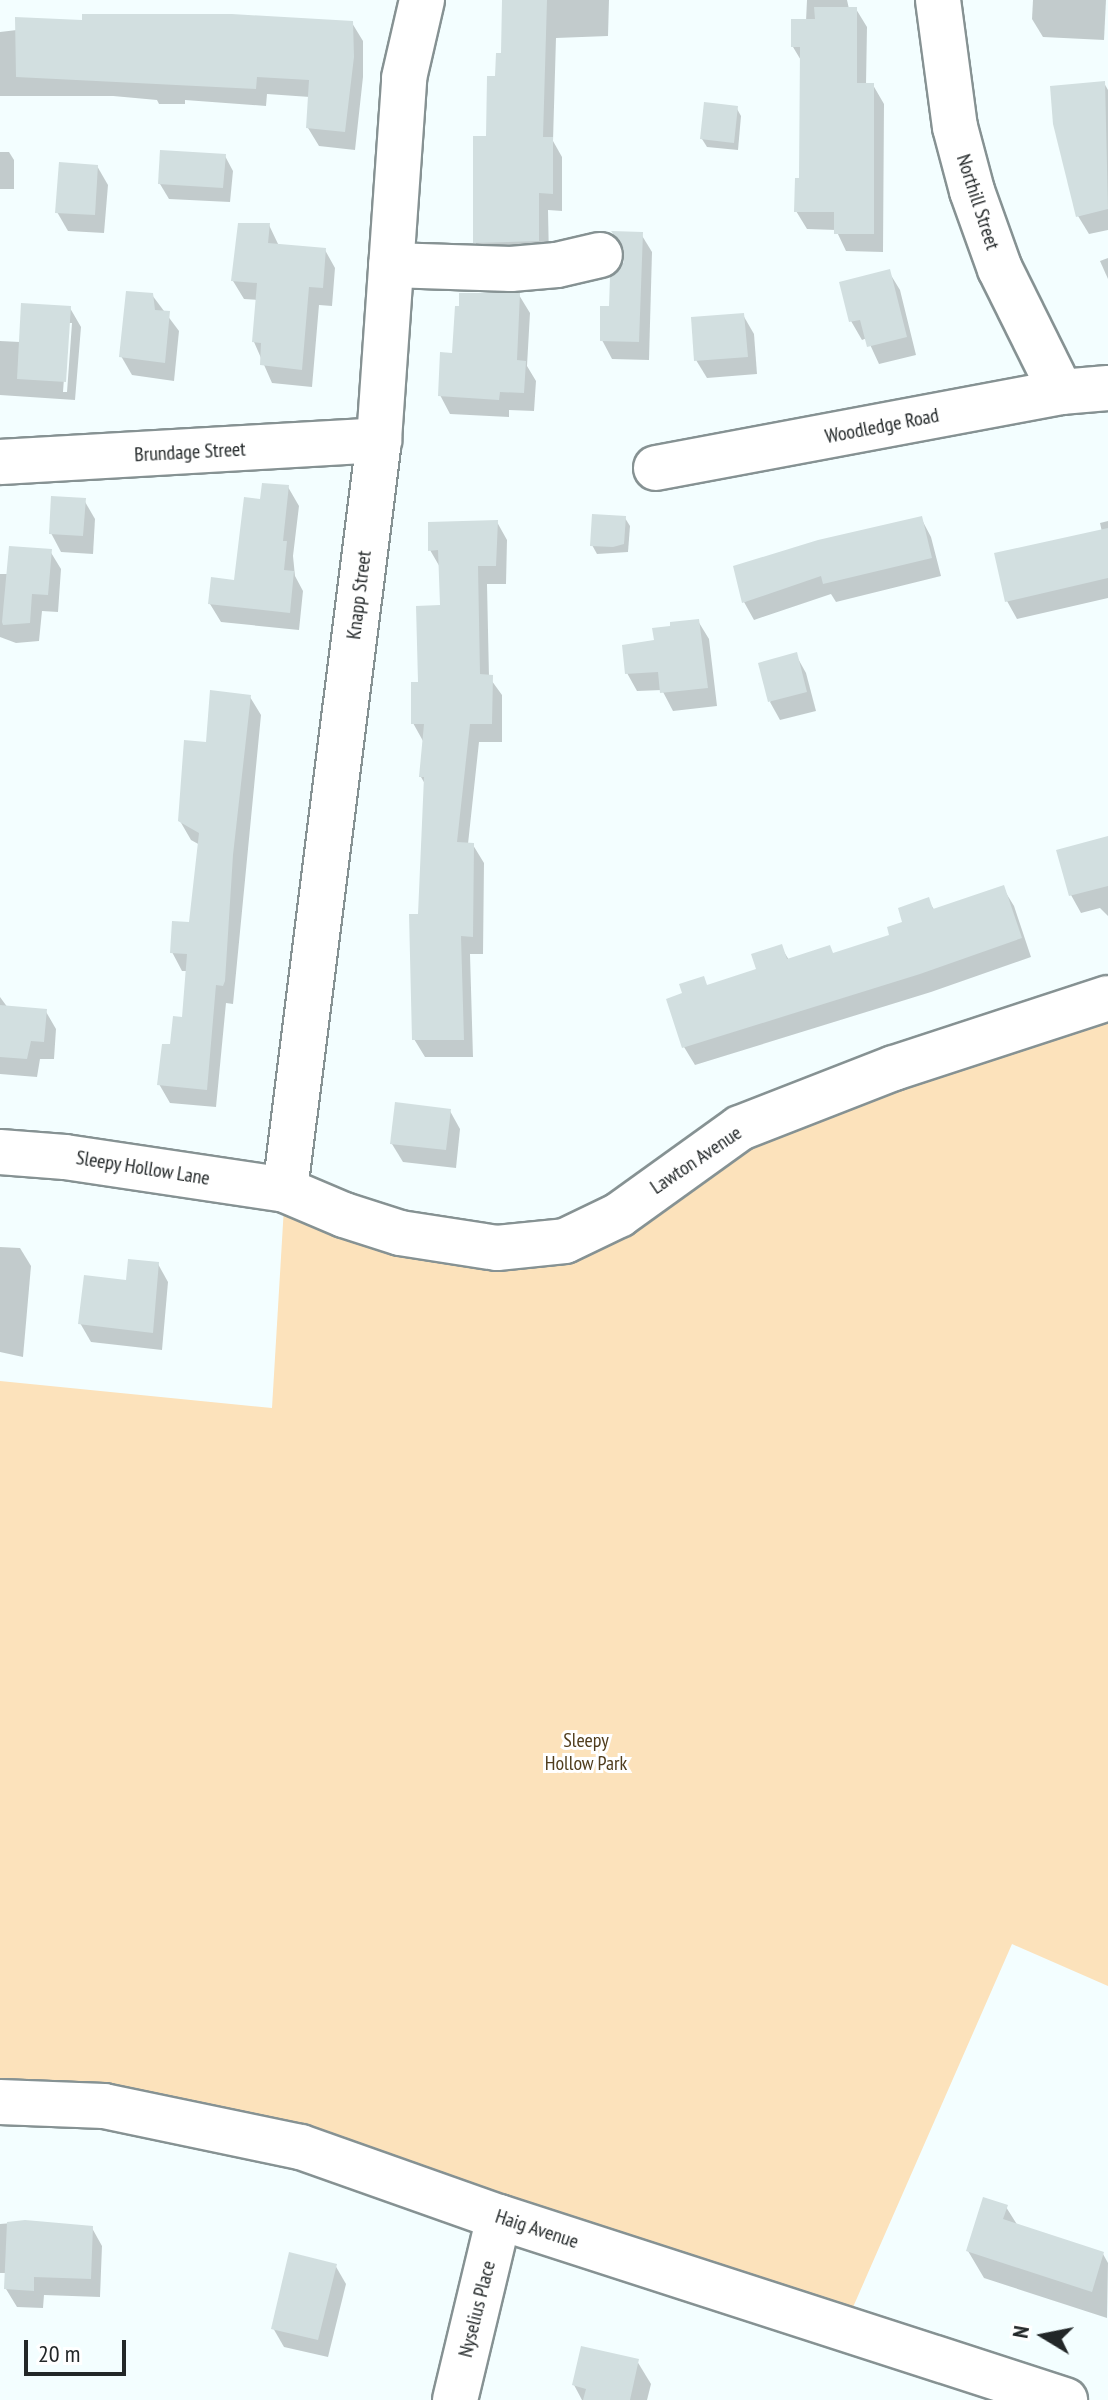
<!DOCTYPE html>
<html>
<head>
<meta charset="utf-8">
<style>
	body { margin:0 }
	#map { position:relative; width:1108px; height:2400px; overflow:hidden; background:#f3feff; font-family:"PT Sans Narrow",sans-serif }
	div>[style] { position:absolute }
	.green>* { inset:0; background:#fce2bb }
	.shadow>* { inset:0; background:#0003 }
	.building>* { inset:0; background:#d2dfe0 }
	.roads { filter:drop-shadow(2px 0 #869293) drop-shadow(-2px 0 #869293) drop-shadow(0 2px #869293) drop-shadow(0 -2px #869293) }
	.minor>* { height:44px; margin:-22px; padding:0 22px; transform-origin:22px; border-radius:22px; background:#fff }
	span { translate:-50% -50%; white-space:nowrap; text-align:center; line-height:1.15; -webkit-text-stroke:6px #fff; paint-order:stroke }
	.street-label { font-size:20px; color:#222728 }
	.park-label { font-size:20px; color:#503d1d }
	.north { position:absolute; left:1004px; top:2296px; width:80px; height:80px; -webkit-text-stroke:6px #fff; paint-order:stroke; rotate:280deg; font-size:22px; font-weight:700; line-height:32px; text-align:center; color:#222728 }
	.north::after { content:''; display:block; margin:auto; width:28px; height:36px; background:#222728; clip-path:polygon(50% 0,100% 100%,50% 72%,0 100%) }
	.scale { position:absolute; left:24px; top:2340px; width:102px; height:36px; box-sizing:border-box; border:4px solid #222728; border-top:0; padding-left:10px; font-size:24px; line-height:28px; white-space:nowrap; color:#222728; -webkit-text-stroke:6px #fff; paint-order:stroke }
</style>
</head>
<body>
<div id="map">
	<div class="green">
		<i style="clip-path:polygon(1108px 1010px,1108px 1986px,1012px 1944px,843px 2330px,301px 2147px,0 2102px,0 1381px,272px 1408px,285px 1190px,565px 1241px,740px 1128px)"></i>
	</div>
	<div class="shadow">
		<i style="clip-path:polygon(504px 0,609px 0,608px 36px,556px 38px,553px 141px,562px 157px,562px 211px,548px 210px,549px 259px,485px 260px,475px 242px,503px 55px)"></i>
		<i style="clip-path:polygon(807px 0,847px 0,849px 9px,856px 9px,867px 27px,866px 85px,873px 85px,884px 104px,883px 252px,846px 251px,836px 230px,807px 229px,796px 211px,801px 180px,802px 62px,793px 47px,806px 21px)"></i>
		<i style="clip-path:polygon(1033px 0,1106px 0,1104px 40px,1043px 37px,1032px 19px)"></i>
		<i style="clip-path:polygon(84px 22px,352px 23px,363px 41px,363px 77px,355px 150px,319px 146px,308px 128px,310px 97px,267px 94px,266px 106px,185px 100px,185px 104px,159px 104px,157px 100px,113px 96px,0 96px,0 32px)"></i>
		<i style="clip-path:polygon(1104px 83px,1108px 90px,1108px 230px,1089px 234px,1078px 216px)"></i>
		<i style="clip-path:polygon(736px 107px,741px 116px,738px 150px,707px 147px,702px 139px)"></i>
		<i style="clip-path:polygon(0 152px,9px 152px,14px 160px,14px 189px,0 189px)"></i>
		<i style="clip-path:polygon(225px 156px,233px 171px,230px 202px,169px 199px,160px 184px)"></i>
		<i style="clip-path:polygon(97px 166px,108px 185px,104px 233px,68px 231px,57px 212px)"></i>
		<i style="clip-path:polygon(269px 225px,279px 246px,325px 250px,335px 268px,332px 306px,319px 305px,312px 387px,272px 383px,254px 342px,258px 300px,244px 299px,233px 281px)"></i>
		<i style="clip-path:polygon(641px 234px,652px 252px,649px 360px,612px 359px,602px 340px,626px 262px)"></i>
		<i style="clip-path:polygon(1108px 258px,1108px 279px,1100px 261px)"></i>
		<i style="clip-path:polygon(889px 272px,900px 290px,916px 355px,879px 364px,867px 338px,862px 340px,851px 321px)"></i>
		<i style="clip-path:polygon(152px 295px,179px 331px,174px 381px,132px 375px,121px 356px)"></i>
		<i style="clip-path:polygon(519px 295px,530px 313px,527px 366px,536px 381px,534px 411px,509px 410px,509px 417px,450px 414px,440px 395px,454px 355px)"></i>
		<i style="clip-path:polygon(evenodd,70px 308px,81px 327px,75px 400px,0 395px,0 341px,20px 342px,70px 308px,68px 323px,72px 323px,67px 392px,63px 392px,68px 323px)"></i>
		<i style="clip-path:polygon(743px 315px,754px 334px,757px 374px,707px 378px,696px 360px)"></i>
		<i style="clip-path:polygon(288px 487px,299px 506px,293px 556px,295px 576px,303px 591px,299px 630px,221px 622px,210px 604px,236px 582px,262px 501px)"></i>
		<i style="clip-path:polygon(84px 500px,95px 519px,93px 554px,61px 552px,51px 533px)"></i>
		<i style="clip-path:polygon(625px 518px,630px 526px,628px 552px,597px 554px,592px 545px)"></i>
		<i style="clip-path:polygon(921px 518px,931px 537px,941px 576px,836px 602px,831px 594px,754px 620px,744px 602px)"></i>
		<i style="clip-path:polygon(1108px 521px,1108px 598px,1017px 619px,1007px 601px,1102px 532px,1100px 523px)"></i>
		<i style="clip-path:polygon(497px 522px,507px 540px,506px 584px,487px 584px,489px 677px,502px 695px,502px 742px,479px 742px,468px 844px,473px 845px,484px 863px,483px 954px,470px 954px,473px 1057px,425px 1057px,414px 1039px,425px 784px,421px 777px,423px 741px,413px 723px,420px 684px,442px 607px,441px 569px,430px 550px)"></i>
		<i style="clip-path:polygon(50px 551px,61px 569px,58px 612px,42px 611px,39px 641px,16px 643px,0 637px,0 574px,9px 574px)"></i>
		<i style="clip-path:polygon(698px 621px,709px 639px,717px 706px,673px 711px,662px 690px,637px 691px,627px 673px,656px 641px)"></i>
		<i style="clip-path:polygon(796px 655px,806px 673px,816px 711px,780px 720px,770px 702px)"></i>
		<i style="clip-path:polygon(250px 697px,261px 715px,233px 1004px,226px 1003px,216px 1107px,170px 1103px,159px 1084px,184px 1019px,188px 971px,182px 971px,172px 952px,191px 924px,200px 845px,191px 840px,180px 821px,208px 744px)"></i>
		<i style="clip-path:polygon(1108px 838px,1108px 916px,1100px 908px,1081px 913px,1071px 895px)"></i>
		<i style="clip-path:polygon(1003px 888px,1014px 906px,1031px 957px,931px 992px,695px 1065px,684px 1047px,708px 987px,758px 970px,781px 947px,789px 960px,834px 955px,892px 936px,928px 900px,935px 911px)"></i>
		<i style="clip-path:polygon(0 997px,8px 1008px,45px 1010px,56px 1029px,54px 1059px,40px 1059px,37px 1077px,0 1074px)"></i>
		<i style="clip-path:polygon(450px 1111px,460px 1129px,456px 1168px,403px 1162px,392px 1144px)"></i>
		<i style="clip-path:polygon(0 1247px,20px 1248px,31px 1266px,23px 1357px,0 1352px)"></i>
		<i style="clip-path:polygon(158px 1264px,168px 1282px,162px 1350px,91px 1342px,80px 1323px,127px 1283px)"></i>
		<i style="clip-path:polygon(1006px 2207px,1018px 2226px,1103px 2254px,1108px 2263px,1107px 2318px,984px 2278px,968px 2251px)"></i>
		<i style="clip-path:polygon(25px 2222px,92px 2228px,102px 2246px,100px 2297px,44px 2295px,43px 2308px,17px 2307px,6px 2289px,7px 2273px,0 2273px,0 2224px)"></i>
		<i style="clip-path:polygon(335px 2265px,346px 2284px,328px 2357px,284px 2347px,273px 2328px)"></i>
		<i style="clip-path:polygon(637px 2361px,651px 2384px,647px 2400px,582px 2400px,574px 2385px)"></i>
	</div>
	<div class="building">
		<i style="clip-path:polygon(502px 0,547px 0,543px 137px,553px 137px,553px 194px,539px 193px,539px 241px,473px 243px,473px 136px,486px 136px,487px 76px,495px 76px,496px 53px,501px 53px)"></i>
		<i style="clip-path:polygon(814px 7px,857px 7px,857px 83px,874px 83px,874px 234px,834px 234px,834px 212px,794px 212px,795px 178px,799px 178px,800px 47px,791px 47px,791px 19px,815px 19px)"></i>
		<i style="clip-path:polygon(82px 14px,232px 14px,353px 21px,354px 57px,345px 132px,306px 128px,309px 80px,257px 77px,256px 89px,16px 77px,15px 17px,82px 20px)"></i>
		<i style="clip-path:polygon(1105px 81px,1108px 209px,1076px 217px,1053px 124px,1050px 86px)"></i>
		<i style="clip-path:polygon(704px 102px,738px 106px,734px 143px,700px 139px)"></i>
		<i style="clip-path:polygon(160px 150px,226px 154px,223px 188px,158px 184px)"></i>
		<i style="clip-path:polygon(59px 162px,98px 165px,95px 215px,55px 213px)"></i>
		<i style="clip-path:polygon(238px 223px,270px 223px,268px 243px,326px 248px,323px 288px,309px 287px,302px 370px,260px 365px,261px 343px,252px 342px,257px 283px,231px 281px)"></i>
		<i style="clip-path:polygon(611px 231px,643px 232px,639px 342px,600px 341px,600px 306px,609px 306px,610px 277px,624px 262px,624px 249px)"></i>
		<i style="clip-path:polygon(890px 269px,907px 337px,867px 347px,860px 320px,849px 322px,839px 282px)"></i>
		<i style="clip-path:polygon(126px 291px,153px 293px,155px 310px,170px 311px,165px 363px,119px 357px)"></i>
		<i style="clip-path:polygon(459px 293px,520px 293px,517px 360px,526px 361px,524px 393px,500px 392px,499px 400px,438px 396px,440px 352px,452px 353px,455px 306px,459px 306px)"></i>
		<i style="clip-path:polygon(21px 303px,71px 306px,66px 382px,17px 379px)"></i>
		<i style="clip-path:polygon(744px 313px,748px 357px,694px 361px,691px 317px)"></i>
		<i style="clip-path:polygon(262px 483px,289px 485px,283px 541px,287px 541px,284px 570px,294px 571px,290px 613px,208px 604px,211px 577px,234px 580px,244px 497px,260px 499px)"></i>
		<i style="clip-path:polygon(51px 496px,86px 498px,83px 536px,49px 534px)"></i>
		<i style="clip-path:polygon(592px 514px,626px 516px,624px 544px,613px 547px,590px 546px)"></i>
		<i style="clip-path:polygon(922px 516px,932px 558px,823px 584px,821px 576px,742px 603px,733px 566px,818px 540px)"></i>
		<i style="clip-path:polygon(498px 520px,496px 566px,478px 566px,480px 674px,493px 675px,492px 724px,470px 724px,457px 842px,474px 843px,473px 937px,461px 936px,464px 1040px,412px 1040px,409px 914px,418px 914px,424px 777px,419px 777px,424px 724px,411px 724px,411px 682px,418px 682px,416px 606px,440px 605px,438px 550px,428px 551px,428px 522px)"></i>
		<i style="clip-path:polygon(1108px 528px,1108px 578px,1005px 602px,994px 553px)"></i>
		<i style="clip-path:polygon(9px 546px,52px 549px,48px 595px,32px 594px,30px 623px,3px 625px,2px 622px)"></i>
		<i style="clip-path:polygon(699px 619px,708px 688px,660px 693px,658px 672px,625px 674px,622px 645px,654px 640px,652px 628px,670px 626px,670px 622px)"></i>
		<i style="clip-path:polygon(797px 652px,807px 692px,768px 702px,758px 663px)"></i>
		<i style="clip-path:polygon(210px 690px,251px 695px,233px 855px,225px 981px,223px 986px,216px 985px,207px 1090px,157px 1085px,162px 1044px,170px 1044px,173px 1016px,182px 1017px,187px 954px,170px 953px,172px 921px,189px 922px,199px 833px,178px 821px,184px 740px,206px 742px)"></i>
		<i style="clip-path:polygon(1108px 836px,1108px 886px,1069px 896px,1056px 850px)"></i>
		<i style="clip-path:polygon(1004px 885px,1022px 938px,920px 974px,682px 1048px,666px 999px,682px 993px,679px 984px,704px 976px,707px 985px,756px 969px,751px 954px,782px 944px,787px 959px,830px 945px,833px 953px,889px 935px,887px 927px,902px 922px,898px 908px,929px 897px,933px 909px)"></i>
		<i style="clip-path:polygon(0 1005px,47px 1009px,44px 1042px,31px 1041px,27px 1059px,0 1057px)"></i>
		<i style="clip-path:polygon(395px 1102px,451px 1109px,446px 1150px,390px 1144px)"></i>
		<i style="clip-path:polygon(128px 1259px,159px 1262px,153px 1333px,78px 1324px,84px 1275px,126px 1280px)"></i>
		<i style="clip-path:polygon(983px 2197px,1008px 2205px,1003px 2219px,1104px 2252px,1092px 2292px,966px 2251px)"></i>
		<i style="clip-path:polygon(25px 2220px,93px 2226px,91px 2279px,34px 2277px,34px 2291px,4px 2289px,7px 2222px)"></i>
		<i style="clip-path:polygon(289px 2252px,337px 2264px,318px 2340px,271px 2329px)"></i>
		<i style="clip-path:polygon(581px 2346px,639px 2359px,630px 2400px,583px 2400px,586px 2389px,572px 2385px)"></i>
	</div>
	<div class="roads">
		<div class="minor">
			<i style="left:938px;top:0;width:128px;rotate:82.4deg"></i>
			<i style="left:955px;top:127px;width:66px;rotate:75.1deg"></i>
			<i style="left:972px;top:191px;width:83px;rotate:70.3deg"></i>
			<i style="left:1000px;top:269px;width:137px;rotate:63.6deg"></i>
			<i style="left:391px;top:265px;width:120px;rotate:1.9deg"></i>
			<i style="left:511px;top:269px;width:46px;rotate:-5deg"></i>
			<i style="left:557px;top:265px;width:44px;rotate:-13.1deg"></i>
			<i style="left:0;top:462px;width:380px;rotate:-3.3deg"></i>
			<i style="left:656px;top:468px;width:412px;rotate:-10.6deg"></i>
			<i style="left:1061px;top:392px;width:47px;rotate:-4.9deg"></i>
			<i style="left:0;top:1152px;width:65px;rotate:4.4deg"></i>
			<i style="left:65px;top:1157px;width:222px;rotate:8.5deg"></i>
			<i style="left:285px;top:1190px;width:64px;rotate:23deg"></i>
			<i style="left:344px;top:1215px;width:59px;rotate:17.8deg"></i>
			<i style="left:400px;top:1233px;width:98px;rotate:8.8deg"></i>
			<i style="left:497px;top:1248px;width:68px;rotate:-5.9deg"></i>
			<i style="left:565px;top:1241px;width:60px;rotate:-25.7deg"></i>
			<i style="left:619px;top:1215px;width:149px;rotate:-35.7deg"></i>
			<i style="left:740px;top:1128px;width:165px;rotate:-21.3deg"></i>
			<i style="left:894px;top:1068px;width:225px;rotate:-18.1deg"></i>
			<i style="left:285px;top:1190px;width:756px;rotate:-82.86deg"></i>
			<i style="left:379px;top:440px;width:363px;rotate:-86deg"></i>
			<i style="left:404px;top:78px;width:80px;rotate:-77deg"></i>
			<i style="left:0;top:2102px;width:104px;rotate:2.2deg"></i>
			<i style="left:104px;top:2106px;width:201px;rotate:11.8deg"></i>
			<i style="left:301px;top:2147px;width:210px;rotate:19.5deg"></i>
			<i style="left:499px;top:2217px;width:595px;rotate:17.92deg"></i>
			<i style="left:455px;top:2400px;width:188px;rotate:-76.5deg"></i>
		</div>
	</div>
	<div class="street-label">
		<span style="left:978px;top:202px;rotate:72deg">Northill Street</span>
		<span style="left:882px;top:426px;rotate:-11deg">Woodledge Road</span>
		<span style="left:190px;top:452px;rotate:-3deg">Brundage Street</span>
		<span style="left:359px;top:595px;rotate:-83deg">Knapp Street</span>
		<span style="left:696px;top:1160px;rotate:-34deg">Lawton Avenue</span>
		<span style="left:143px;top:1168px;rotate:9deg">Sleepy Hollow Lane</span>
		<span style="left:537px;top:2229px;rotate:18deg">Haig Avenue</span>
		<span style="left:477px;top:2309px;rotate:-76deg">Nyselius Place</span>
	</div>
	<div class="park-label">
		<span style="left:586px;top:1752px">Sleepy<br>Hollow Park</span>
	</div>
	<div class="north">N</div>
	<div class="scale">20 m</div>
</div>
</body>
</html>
